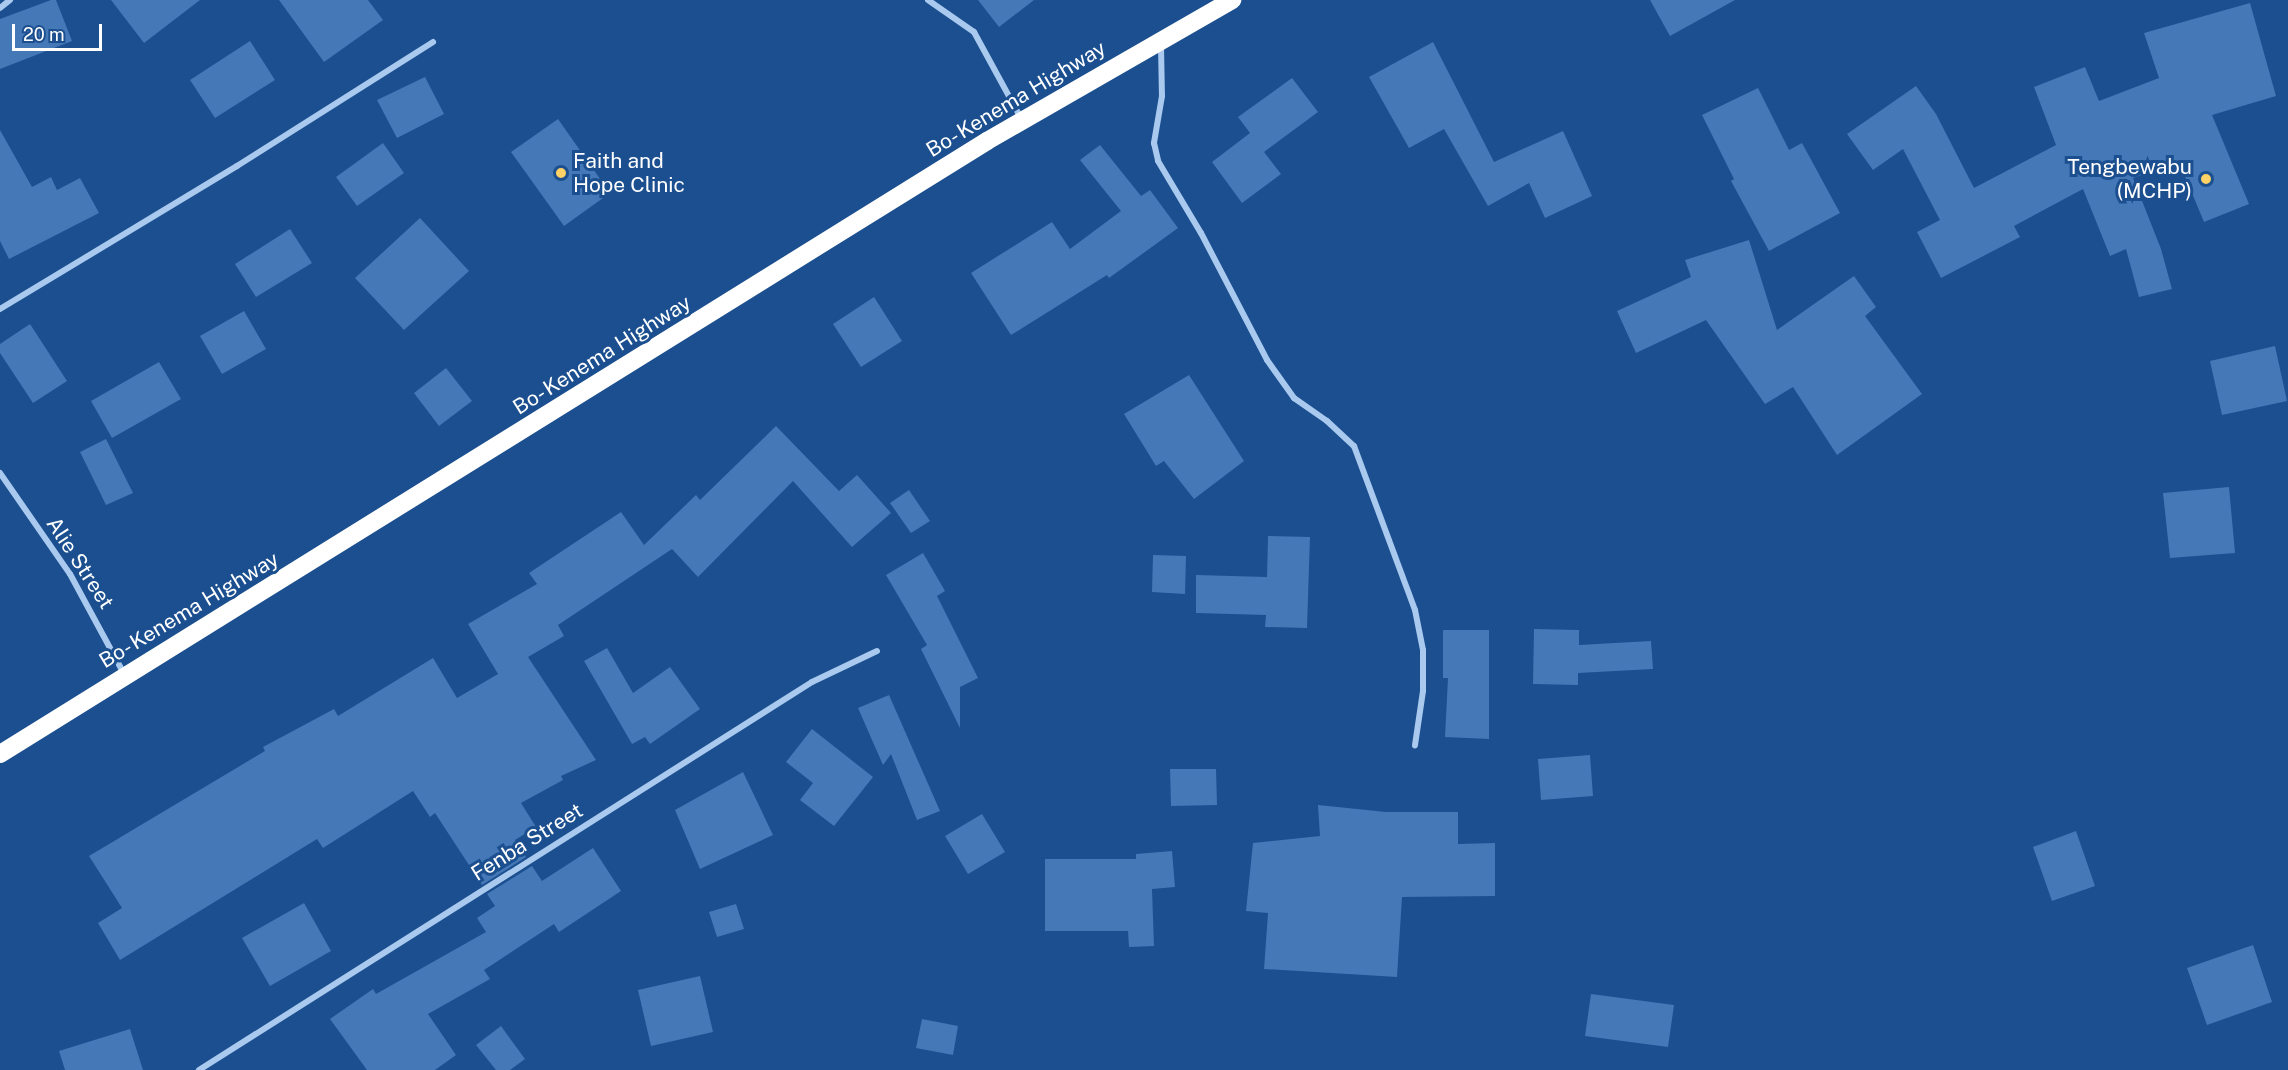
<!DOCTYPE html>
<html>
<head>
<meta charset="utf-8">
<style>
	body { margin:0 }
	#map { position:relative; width:2288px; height:1070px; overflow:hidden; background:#1b4f8f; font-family:"Public Sans",sans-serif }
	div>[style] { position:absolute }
	.building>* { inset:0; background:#4478b7 }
	.street>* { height:6px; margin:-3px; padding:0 3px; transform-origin:3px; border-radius:3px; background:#a9c9ee }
	.highway>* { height:18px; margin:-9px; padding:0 9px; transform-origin:9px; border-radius:9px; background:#fff }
	.dots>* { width:16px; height:16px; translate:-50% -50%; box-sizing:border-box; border:3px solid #1b4f8f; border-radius:50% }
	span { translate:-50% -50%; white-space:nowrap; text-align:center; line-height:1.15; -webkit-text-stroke:6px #1b4f8f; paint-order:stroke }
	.street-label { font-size:21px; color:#fff }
	.poi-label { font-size:21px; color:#fff }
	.left { translate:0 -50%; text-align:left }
	.right { translate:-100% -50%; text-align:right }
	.scale { position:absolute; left:12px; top:24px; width:90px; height:27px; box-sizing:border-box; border:3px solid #fff; border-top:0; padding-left:8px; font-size:18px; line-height:21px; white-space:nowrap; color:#fff; -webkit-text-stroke:4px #1b4f8f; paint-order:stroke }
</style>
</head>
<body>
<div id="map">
	<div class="building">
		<i style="clip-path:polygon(51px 0,56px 0,72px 41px,0 69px,0 19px)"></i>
		<i style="clip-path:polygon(111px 0,200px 0,144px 43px)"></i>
		<i style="clip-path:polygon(279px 0,368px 0,383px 20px,324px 62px)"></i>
		<i style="clip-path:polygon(978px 0,1034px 0,999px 27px)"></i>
		<i style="clip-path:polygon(1650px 0,1735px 0,1670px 36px)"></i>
		<i style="clip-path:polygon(2250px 3px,2276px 96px,2212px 115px,2249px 204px,2204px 222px,2179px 162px,2133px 178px,2161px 249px,2172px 289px,2139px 297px,2126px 249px,2110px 256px,2083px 189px,2014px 226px,2020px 237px,1941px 278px,1917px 232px,1940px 220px,1903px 149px,1873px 170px,1847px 134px,1916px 86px,1936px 114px,1974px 188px,2056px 145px,2034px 87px,2085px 67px,2099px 101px,2159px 78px,2144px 33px)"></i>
		<i style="clip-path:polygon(250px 41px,275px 80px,215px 118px,190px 80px)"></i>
		<i style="clip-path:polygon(1433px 42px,1494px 162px,1563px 131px,1592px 196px,1545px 218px,1529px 183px,1488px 206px,1444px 129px,1409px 148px,1369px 77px)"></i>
		<i style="clip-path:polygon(425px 77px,444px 114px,397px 138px,377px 100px)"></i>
		<i style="clip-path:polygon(1292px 78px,1318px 112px,1264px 152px,1281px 174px,1242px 203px,1212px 162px,1250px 133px,1238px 117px)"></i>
		<i style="clip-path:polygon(1758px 88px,1789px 150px,1802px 143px,1840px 213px,1769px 251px,1731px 181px,1734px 179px,1702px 115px)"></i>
		<i style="clip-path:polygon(558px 119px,610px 193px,564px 226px,511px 152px)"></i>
		<i style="clip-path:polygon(0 130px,32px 187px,51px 177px,57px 190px,80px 178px,99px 213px,9px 259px,0 241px)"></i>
		<i style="clip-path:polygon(383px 143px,404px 173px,357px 206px,336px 177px)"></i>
		<i style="clip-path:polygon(1100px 145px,1141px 196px,1150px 190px,1178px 228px,1109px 278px,1107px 275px,1011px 335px,971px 273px,1052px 222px,1070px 249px,1121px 211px,1080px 160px)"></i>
		<i style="clip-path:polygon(420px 218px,469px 271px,404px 330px,355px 278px)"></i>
		<i style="clip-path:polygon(290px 229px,312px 263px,256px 297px,235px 264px)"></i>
		<i style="clip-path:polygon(1749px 240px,1777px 330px,1854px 276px,1876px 307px,1865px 316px,1922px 394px,1837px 455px,1793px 387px,1765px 404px,1706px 320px,1636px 353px,1617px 311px,1691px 277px,1685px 260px)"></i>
		<i style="clip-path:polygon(874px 297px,902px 341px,861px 367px,833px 324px)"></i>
		<i style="clip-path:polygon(244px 311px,266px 349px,222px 374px,200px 336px)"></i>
		<i style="clip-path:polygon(30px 324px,67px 381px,33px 403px,0 353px,0 344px)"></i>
		<i style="clip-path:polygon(2275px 346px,2287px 401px,2222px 415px,2210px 361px)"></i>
		<i style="clip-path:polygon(159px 362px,181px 399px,112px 438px,91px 401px)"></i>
		<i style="clip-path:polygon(446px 368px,472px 401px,439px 426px,414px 393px)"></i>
		<i style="clip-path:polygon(1189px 375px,1244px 461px,1194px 499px,1164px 461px,1156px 466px,1124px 414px)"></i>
		<i style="clip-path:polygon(776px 426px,839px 491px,857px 475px,891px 513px,852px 547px,793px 481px,698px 577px,672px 549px,558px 625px,564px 636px,528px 657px,596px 760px,561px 776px,563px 780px,521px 803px,536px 827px,515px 840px,526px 857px,482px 885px,435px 813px,430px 817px,413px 791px,323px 848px,317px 839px,120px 960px,98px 923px,122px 908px,89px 856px,265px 751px,263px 747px,334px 709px,338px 716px,433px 658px,457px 698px,498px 674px,468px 624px,537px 584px,529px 573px,621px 512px,644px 545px,696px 495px,700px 500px)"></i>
		<i style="clip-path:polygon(106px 439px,133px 493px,106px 505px,80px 452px)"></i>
		<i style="clip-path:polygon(2229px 487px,2235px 553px,2170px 558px,2163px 493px)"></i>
		<i style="clip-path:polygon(909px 490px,930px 521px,911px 533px,890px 503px)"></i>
		<i style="clip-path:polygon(1268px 536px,1310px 537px,1307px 628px,1265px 627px,1266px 615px,1196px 613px,1196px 575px,1267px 577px)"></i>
		<i style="clip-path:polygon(923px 553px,945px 591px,937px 596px,978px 678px,960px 687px,960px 728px,921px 649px,927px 645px,886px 575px)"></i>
		<i style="clip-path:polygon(1153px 555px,1186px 556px,1185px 594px,1152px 592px)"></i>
		<i style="clip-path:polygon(1534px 629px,1579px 630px,1579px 645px,1651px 641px,1653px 669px,1578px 673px,1578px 685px,1533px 684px)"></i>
		<i style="clip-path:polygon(1443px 630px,1489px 630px,1489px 739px,1445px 737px,1448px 678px,1443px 678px)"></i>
		<i style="clip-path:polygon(607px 648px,633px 693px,670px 667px,700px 709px,650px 744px,645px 737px,632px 744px,584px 661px)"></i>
		<i style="clip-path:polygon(889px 695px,940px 811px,917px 820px,891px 754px,883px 765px,858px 708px)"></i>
		<i style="clip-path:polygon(812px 729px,873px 777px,834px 826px,800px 800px,813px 783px,786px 762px)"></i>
		<i style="clip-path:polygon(1590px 755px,1593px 796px,1541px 800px,1538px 759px)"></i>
		<i style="clip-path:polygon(1170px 769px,1216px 769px,1217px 805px,1171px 806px)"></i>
		<i style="clip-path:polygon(743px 772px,773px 835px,700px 869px,675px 810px)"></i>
		<i style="clip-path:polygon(1318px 805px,1386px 812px,1458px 812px,1458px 844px,1495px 843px,1495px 896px,1402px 897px,1397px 977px,1264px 969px,1268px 913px,1246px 911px,1253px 843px,1320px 836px)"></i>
		<i style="clip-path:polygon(982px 814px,1005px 852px,968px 874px,945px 836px)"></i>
		<i style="clip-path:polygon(2076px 831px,2095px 886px,2052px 901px,2033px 847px)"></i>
		<i style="clip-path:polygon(593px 848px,621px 891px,559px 932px,554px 924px,484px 970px,490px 979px,428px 1014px,456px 1055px,435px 1070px,367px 1070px,330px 1019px,373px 989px,376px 994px,486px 932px,477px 918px,495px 906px,487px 894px,532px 866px,542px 881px)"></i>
		<i style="clip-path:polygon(1172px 851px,1175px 887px,1152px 889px,1154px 946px,1129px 947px,1128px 931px,1045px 931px,1045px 859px,1136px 859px,1136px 854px)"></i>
		<i style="clip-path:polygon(304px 903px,331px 951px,270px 986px,242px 938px)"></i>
		<i style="clip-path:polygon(736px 904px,744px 929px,717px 937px,709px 912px)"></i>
		<i style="clip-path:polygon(2253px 945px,2272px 1002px,2207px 1025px,2187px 968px)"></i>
		<i style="clip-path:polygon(700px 976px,713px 1032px,651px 1046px,638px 990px)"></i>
		<i style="clip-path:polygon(1591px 994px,1674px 1005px,1668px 1047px,1585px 1036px)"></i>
		<i style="clip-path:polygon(922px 1019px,958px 1026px,953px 1055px,916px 1048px)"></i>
		<i style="clip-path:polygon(501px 1026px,525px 1059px,510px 1070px,496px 1070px,476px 1045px)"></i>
		<i style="clip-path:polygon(130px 1029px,143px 1070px,65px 1070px,59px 1051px)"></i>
	</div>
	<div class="street">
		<i style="left:928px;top:0;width:56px;rotate:34.8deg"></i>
		<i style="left:974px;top:32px;width:100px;rotate:61.4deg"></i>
		<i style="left:0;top:8px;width:13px;rotate:-39deg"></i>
		<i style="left:1161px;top:46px;width:50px;rotate:88.9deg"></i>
		<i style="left:1162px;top:96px;width:48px;rotate:99.7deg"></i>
		<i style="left:1154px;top:143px;width:18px;rotate:77deg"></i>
		<i style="left:1158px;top:161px;width:84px;rotate:59.2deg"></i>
		<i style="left:1201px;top:233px;width:143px;rotate:62.5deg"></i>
		<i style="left:1267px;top:360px;width:47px;rotate:54.6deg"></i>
		<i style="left:1294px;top:398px;width:40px;rotate:34.9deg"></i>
		<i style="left:1327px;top:421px;width:37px;rotate:43deg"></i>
		<i style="left:1354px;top:446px;width:175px;rotate:69.6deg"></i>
		<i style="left:1415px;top:610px;width:41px;rotate:78.7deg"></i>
		<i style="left:1423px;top:650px;width:41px;rotate:90deg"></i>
		<i style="left:1423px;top:691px;width:55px;rotate:98.4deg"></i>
		<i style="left:0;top:309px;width:277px;rotate:-31.1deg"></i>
		<i style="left:237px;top:166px;width:232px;rotate:-32.3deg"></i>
		<i style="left:0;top:473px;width:123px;rotate:55.3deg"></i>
		<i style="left:70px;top:574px;width:114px;rotate:61.6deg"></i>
		<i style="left:199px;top:1070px;width:725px;rotate:-32.33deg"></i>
		<i style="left:812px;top:682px;width:72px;rotate:-25.5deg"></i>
	</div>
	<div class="highway">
		<i style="left:0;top:754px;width:1162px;rotate:-31.84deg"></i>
		<i style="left:987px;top:141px;width:283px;rotate:-29.9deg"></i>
	</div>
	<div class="dots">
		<i style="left:561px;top:173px;background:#ffd166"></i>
		<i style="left:2206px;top:179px;background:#ffd166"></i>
	</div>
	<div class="street-label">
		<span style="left:1016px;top:99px;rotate:-31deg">Bo- Kenema Highway</span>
		<span style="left:602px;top:355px;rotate:-32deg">Bo- Kenema Highway</span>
		<span style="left:80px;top:563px;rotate:57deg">Alie Street</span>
		<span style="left:189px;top:610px;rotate:-31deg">Bo- Kenema Highway</span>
		<span style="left:527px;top:842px;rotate:-32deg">Fenba Street</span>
	</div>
	<div class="poi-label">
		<span class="left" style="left:573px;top:173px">Faith and<br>Hope Clinic</span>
		<span class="right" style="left:2192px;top:179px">Tengbewabu<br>(MCHP)</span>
	</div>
	<div class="scale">20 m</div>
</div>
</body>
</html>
